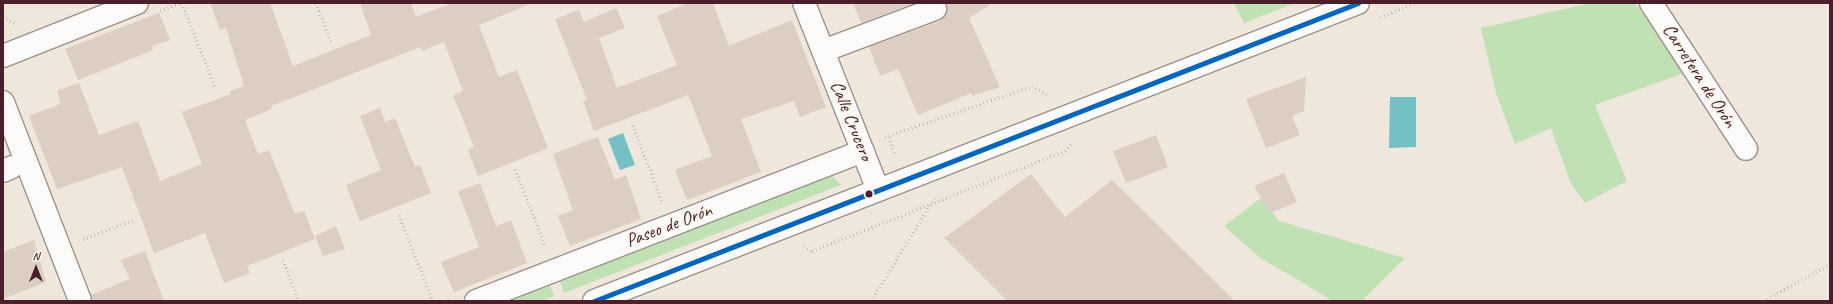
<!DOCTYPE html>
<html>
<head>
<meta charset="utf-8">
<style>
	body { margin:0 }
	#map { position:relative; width:1833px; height:304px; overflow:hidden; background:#efe7db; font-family:Caveat,sans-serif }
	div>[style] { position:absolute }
	.green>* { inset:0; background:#c0e1b3 }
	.water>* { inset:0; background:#74c0c4 }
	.building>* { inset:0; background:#ddcec3 }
	.path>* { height:2.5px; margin-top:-1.25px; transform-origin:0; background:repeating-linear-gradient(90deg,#c4bdbc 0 1px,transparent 0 4px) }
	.roads { filter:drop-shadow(1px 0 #9b918c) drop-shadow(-1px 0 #9b918c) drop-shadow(0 1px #9b918c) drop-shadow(0 -1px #9b918c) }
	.minor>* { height:22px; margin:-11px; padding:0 11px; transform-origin:11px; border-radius:11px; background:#fdfbfa }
	.bus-1>* { height:5px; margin:-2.5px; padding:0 2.5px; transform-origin:2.5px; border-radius:2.5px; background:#0065bd }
	.dots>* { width:11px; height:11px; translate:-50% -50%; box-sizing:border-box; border:2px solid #fbf7ec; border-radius:50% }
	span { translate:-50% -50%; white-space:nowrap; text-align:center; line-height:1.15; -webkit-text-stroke:4px #fbf7ec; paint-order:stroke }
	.street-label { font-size:19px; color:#4a1f2b }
	.frame { position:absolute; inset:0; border:4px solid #4a1f2b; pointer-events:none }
	.north { position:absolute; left:16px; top:248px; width:40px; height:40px; -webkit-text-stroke:3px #fbf7ec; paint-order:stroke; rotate:0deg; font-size:11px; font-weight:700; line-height:16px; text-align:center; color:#4a1f2b }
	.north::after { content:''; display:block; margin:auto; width:14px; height:18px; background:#4a1f2b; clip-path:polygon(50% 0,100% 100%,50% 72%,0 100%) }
</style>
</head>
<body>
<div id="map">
	<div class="green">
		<i style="clip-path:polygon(1234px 3px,1295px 3px,1244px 23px)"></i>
		<i style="clip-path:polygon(1590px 3px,1635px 3px,1687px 72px,1595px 105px,1627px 181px,1585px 203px,1571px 184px,1551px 128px,1515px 144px,1496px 93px,1481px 28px)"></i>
		<i style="clip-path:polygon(831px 175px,841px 185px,564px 293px,560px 282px)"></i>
		<i style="clip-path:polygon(1261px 198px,1279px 221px,1405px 258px,1362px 301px,1333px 301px,1259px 257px,1224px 226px)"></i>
		<i style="clip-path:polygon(550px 286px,554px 296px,542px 301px,510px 301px)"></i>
	</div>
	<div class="water">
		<i style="clip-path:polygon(1390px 97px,1416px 97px,1416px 147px,1389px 148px)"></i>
		<i style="clip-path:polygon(623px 133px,635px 165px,620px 170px,608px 139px)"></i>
	</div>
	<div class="building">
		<i style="clip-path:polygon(210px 3px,270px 3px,293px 66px,371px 35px,360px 3px,411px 3px,416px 17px,452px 3px,532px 3px,479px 25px,499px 77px,517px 70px,548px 148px,478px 176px,468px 150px,474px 147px,453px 95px,463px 91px,444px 42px,422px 51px,420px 47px,271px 106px,272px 109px,245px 120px,258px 154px,269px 150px,295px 214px,304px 211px,315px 239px,247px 266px,250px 273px,224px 283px,205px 233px,154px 253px,122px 167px,57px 189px,29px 116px,61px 104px,57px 91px,79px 83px,99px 135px,138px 121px,160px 181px,202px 164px,182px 112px,231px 94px,230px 91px,244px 86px,226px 28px,220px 30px)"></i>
		<i style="clip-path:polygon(688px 3px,713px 3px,729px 46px,792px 20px,826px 107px,800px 117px,794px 101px,741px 119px,761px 172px,687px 200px,675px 170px,712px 156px,688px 95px,594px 131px,583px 101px,587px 100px,555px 19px,579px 10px,584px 22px,616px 8px,625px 28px,599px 38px,617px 88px,677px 65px,657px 16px)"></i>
		<i style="clip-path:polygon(853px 3px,915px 3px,861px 23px)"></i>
		<i style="clip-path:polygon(946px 3px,993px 3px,969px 18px,1000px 87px,972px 96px,971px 93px,918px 115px,898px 69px,880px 76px,869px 47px,940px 21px,947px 11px)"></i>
		<i style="clip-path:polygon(159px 13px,170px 40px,152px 46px,153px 50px,78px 80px,65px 49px)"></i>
		<i style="clip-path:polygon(1306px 77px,1304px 111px,1292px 116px,1300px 135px,1266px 148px,1246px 99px)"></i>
		<i style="clip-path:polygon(380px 108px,385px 122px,395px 118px,415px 167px,420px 165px,431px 193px,360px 221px,346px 185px,381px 170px,360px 116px)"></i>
		<i style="clip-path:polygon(1156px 135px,1168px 167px,1126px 183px,1113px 151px)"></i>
		<i style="clip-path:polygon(598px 137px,615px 180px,626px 175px,641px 219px,570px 246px,558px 216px,573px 210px,553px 154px)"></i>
		<i style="clip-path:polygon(1284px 173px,1297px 202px,1270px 213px,1254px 186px)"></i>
		<i style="clip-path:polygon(1031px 174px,1065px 217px,1112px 180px,1235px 301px,1007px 301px,944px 238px)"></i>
		<i style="clip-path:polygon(480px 183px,496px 226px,511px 220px,527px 263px,454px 292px,441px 262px,479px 247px,458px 191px)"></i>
		<i style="clip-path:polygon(336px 226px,345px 249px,323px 256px,315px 236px)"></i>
		<i style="clip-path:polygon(34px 240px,46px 282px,3px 299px,3px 252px)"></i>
		<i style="clip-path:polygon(145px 251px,164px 301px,92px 301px,91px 295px,130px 279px,121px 260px)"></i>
	</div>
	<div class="path">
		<i style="left:182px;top:3px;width:92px;rotate:68.4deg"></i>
		<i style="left:316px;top:3px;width:43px;rotate:68.2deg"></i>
		<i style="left:160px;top:11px;width:22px;rotate:-22deg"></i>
		<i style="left:3px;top:17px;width:13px;rotate:27deg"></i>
		<i style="left:1380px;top:17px;width:38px;rotate:-22deg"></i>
		<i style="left:633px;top:125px;width:81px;rotate:69.1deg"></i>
		<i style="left:885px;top:137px;width:156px;rotate:-19.1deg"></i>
		<i style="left:1032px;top:86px;width:19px;rotate:28deg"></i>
		<i style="left:889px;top:137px;width:20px;rotate:70deg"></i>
		<i style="left:515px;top:169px;width:84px;rotate:68.3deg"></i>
		<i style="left:399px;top:215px;width:92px;rotate:68.4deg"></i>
		<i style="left:83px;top:239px;width:53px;rotate:-21.2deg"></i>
		<i style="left:804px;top:246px;width:9px;rotate:32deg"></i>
		<i style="left:812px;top:251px;width:272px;rotate:-21.6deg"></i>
		<i style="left:1065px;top:151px;width:11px;rotate:-49deg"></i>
		<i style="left:283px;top:260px;width:44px;rotate:68.7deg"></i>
		<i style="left:444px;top:301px;width:8px;rotate:-23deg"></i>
		<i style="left:871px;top:301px;width:124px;rotate:-58.5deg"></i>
		<i style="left:1763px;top:301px;width:77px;rotate:-28.9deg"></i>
	</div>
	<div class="roads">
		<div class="minor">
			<i style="left:804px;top:3px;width:201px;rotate:68.4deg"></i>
			<i style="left:1651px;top:3px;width:174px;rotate:56.9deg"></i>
			<i style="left:823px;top:51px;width:120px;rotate:-20.6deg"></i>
			<i style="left:3px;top:56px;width:144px;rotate:-21.6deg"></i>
			<i style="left:3px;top:102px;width:213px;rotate:68.8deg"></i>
			<i style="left:3px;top:171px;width:10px;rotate:-24deg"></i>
			<i style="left:476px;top:301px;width:415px;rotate:-21.2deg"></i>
			<i style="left:594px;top:301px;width:820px;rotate:-21.31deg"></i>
		</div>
	</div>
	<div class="bus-1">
		<i style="left:594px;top:301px;width:820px;rotate:-21.31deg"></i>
	</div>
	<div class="dots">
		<i style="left:869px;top:194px;background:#4a1f2b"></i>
	</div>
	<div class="street-label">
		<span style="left:1699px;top:76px;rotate:57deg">Carretera de Orón</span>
		<span style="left:851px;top:121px;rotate:68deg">Calle Crucero</span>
		<span style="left:669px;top:226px;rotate:-21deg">Paseo de Orón</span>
	</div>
	<div class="frame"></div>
	<div class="north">N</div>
</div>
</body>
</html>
